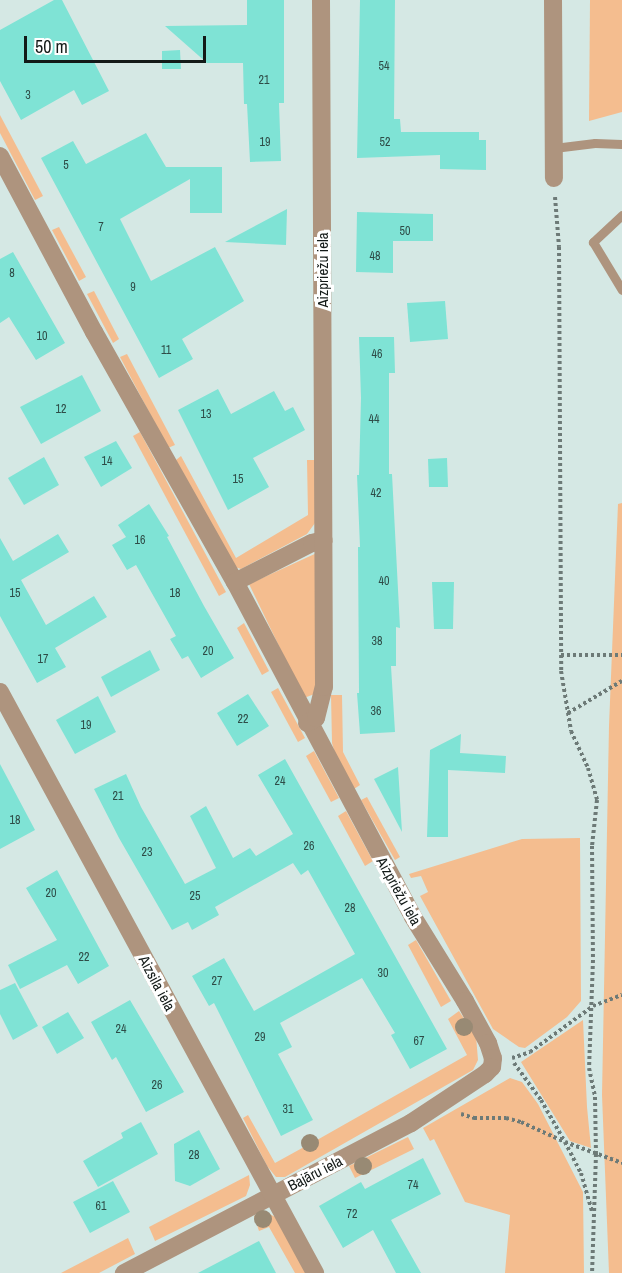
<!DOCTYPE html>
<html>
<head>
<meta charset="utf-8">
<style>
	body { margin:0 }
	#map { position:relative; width:622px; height:1273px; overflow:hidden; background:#d5e8e4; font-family:"Archivo Narrow",sans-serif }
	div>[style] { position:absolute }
	.green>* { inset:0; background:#f4bd8f }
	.building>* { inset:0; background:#7fe3d5 }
	.path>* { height:4px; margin-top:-2px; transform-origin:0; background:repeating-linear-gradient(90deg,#6d7a77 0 3px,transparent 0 6px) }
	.lane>* { height:9px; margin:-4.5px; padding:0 4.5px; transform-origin:4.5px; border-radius:4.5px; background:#ae947e }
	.street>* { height:18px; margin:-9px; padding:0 9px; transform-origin:9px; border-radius:9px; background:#ae947e }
	.trees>* { width:18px; height:18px; margin:-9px; border-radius:50%; background:#988a74 }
	span { translate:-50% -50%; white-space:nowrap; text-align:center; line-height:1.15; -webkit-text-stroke:6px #fff; paint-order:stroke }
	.number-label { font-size:12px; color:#2e4c47 }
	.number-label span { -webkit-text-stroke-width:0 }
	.street-label { font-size:15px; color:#131a18 }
	.scale { position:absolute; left:24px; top:36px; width:182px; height:27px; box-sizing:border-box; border:3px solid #131a18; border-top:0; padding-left:8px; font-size:18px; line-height:21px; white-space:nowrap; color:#131a18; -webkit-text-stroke:4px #fff; paint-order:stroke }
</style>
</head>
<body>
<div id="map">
	<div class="green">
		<i style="clip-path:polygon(590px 0,622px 0,622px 112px,589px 121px)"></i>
		<i style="clip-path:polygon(0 115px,43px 196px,35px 200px,0 133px)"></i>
		<i style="clip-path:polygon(59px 227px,86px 277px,79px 281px,52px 230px)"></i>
		<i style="clip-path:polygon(94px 291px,119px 339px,113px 343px,87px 294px)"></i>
		<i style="clip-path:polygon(127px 354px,175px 445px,168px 448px,120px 357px)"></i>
		<i style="clip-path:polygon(140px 432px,226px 592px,219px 596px,133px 436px)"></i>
		<i style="clip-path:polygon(181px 456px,236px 558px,308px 515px,307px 460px,315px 460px,315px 523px,307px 534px,241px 569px,235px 567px,176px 460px)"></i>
		<i style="clip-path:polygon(622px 503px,622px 1273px,609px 1273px,602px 1095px,609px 726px,618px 504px)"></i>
		<i style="clip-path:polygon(319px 552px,317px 693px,304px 698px,249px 584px)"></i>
		<i style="clip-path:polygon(244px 623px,269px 671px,262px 675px,237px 628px)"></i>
		<i style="clip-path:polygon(278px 688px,305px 738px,298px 742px,271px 692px)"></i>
		<i style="clip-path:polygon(331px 695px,342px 695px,343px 752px,360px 785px,354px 789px,336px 757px,332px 743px)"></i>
		<i style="clip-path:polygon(314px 751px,339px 798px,331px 802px,306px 756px)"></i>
		<i style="clip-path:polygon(367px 797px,400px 857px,395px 860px,361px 800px)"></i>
		<i style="clip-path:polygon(346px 811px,373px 861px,365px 866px,338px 816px)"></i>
		<i style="clip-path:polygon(580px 838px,581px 1001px,567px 1017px,525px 1048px,519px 1047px,493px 1029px,420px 896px,428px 892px,421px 876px,411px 878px,409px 874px,522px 839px)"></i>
		<i style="clip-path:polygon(416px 940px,451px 1001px,441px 1007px,408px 945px)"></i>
		<i style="clip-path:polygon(459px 1011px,476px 1036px,478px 1060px,473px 1070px,285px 1177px,276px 1177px,267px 1166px,243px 1118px,248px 1115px,275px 1163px,304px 1147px,302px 1141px,313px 1135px,317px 1140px,467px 1055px,448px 1019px)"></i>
		<i style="clip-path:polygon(583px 1020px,587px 1107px,591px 1148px,570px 1141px,521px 1062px)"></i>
		<i style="clip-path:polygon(510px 1078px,522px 1082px,538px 1104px,583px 1192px,584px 1273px,505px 1273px,510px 1215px,465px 1202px,434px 1139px,430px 1141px,423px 1128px)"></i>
		<i style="clip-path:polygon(408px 1137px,414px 1149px,355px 1178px,349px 1166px)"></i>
		<i style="clip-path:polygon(249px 1175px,250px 1185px,246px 1196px,155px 1241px,149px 1227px)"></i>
		<i style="clip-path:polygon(264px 1211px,277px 1218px,306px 1273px,295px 1273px,269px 1227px,259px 1231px,254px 1216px)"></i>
		<i style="clip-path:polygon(128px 1238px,135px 1254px,99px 1273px,61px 1273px)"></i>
	</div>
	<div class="building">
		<i style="clip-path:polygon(54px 0,62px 0,109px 91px,82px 105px,74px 90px,21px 120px,0 81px,0 30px)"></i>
		<i style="clip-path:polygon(247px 0,284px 0,284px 103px,279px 103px,281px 161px,250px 162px,247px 104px,244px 104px,243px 63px,207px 63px,165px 26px,247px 25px)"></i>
		<i style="clip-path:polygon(360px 0,395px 0,394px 119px,400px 119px,401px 132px,479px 132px,479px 140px,486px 140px,486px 170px,440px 169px,440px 155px,357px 158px)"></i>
		<i style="clip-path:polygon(180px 50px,181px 69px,162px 69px,162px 51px)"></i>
		<i style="clip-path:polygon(146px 133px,166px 167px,222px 167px,222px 213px,190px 213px,190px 179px,120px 219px,151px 281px,215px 247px,244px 301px,182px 339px,193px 359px,159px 378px,41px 158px,73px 141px,86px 164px)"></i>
		<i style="clip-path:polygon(287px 209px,286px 245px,225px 242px)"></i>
		<i style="clip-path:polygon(357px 212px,433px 214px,433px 241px,393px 241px,393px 273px,356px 272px)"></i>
		<i style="clip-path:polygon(13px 252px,65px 343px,36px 360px,9px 317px,0 323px,0 259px)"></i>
		<i style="clip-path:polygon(445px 301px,448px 339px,410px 342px,407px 303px)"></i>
		<i style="clip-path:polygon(359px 337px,394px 337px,395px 373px,389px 373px,389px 474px,392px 474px,400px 628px,396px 627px,396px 666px,391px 666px,395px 732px,360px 734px,357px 693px,359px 693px,358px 547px,360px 547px,357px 475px,359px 475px,361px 398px)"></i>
		<i style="clip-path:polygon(82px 375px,101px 411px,41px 444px,20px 407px)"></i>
		<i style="clip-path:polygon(218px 389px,231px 414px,274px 391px,285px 411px,293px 407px,305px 430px,253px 458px,269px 487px,228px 510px,178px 410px)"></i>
		<i style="clip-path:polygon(116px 441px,132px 468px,101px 487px,84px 457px)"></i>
		<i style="clip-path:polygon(44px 457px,59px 485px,24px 505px,8px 478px)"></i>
		<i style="clip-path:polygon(447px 458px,448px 487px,429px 487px,428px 459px)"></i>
		<i style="clip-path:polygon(149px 504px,169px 536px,167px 537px,204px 606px,234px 658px,201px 678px,188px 656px,182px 659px,170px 639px,176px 636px,136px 565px,127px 570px,112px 545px,126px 537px,118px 525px)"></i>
		<i style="clip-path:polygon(58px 534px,69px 552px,21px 580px,46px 625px,94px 596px,107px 617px,55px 648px,66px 667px,37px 683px,0 616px,0 538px,13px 561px)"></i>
		<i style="clip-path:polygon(432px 582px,454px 582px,453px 629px,434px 629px)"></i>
		<i style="clip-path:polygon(150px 650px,160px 670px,111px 697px,101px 677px)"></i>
		<i style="clip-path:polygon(248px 694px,269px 726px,237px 746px,217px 713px)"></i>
		<i style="clip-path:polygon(98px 696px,116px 732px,75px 754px,56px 720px)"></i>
		<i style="clip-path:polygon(461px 734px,460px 753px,506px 756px,505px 773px,448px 770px,448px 837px,427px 837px,430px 750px)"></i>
		<i style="clip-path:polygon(285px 759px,447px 1049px,410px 1069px,391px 1035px,395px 1033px,362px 978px,280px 1023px,292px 1047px,278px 1054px,313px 1120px,281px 1136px,214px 1003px,209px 1006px,192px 976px,224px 958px,254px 1011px,355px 954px,308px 870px,301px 875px,293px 863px,215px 907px,219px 915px,192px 930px,188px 922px,172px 930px,119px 838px,94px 789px,126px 774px,141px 807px,185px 884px,216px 868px,190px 816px,206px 806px,233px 858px,250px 848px,256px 856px,293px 834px,258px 775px)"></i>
		<i style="clip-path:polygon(0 764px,35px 830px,0 849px)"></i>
		<i style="clip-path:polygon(398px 767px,402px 832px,374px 779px)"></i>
		<i style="clip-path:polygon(57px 870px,109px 966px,78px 984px,67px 965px,20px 989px,8px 965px,57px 940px,26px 888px)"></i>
		<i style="clip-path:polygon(15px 983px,38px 1026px,13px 1040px,0 1014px,0 990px)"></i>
		<i style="clip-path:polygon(130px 1000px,184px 1092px,146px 1112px,116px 1057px,112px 1060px,91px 1022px)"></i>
		<i style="clip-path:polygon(68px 1012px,84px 1038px,57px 1054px,42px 1027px)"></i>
		<i style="clip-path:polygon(141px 1122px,158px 1154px,98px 1187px,83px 1161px,123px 1138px,121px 1133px)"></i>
		<i style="clip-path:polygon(199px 1130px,220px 1169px,190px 1186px,175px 1181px,174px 1144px)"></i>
		<i style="clip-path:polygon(423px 1158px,441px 1194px,391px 1220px,421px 1273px,396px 1273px,373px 1230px,343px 1248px,319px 1206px,361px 1182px,365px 1189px)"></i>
		<i style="clip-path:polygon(113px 1181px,130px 1212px,90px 1233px,73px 1202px)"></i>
		<i style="clip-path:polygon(259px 1241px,276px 1273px,198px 1273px)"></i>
	</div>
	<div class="path">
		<i style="left:555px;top:197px;width:50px;rotate:85.4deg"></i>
		<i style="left:559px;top:247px;width:424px;rotate:89.7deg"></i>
		<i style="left:561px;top:671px;width:61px;rotate:80.5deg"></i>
		<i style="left:571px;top:731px;width:41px;rotate:65.3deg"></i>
		<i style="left:588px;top:768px;width:33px;rotate:74deg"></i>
		<i style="left:597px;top:800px;width:46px;rotate:96.2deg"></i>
		<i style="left:592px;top:846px;width:114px;rotate:89.5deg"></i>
		<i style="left:593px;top:960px;width:108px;rotate:92.1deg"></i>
		<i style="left:589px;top:1068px;width:30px;rotate:78deg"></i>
		<i style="left:595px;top:1097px;width:57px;rotate:89deg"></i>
		<i style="left:596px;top:1154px;width:119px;rotate:91.9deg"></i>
		<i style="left:561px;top:655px;width:61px"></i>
		<i style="left:568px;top:713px;width:63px;rotate:-30.7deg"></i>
		<i style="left:512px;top:1058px;width:19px;rotate:-18deg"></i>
		<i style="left:530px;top:1052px;width:78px;rotate:-36.1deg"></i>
		<i style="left:593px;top:1006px;width:31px;rotate:-21deg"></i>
		<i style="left:514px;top:1063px;width:46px;rotate:53.9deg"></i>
		<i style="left:541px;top:1100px;width:48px;rotate:60.3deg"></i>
		<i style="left:565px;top:1142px;width:35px;rotate:63deg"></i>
		<i style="left:581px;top:1173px;width:40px;rotate:74deg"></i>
		<i style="left:461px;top:1114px;width:14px;rotate:17deg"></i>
		<i style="left:474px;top:1118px;width:32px"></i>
		<i style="left:506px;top:1118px;width:16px;rotate:15deg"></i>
		<i style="left:521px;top:1122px;width:48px;rotate:24.4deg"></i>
		<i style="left:565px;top:1142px;width:61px;rotate:20.2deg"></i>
	</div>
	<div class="lane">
		<i style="left:554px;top:148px;width:41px;rotate:-7deg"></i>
		<i style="left:595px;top:143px;width:27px;rotate:2deg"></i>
		<i style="left:622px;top:215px;width:40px;rotate:137deg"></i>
		<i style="left:593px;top:242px;width:56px;rotate:58.9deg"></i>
	</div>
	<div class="street">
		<i style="left:553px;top:0;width:178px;rotate:89.7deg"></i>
		<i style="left:0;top:156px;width:200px;rotate:61.9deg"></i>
		<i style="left:94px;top:332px;width:287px;rotate:60.6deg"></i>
		<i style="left:235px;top:582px;width:379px;rotate:62deg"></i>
		<i style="left:413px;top:917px;width:99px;rotate:58.2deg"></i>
		<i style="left:465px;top:1001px;width:48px;rotate:61.3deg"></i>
		<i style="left:488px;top:1043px;width:16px;rotate:72deg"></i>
		<i style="left:493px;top:1058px;width:9px;rotate:96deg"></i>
		<i style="left:492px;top:1067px;width:10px;rotate:135deg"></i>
		<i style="left:485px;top:1074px;width:89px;rotate:146.5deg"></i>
		<i style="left:411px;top:1123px;width:324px;rotate:152.4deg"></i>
		<i style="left:235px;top:582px;width:86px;rotate:-26.9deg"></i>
		<i style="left:312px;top:543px;width:12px;rotate:-14deg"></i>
		<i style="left:0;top:692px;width:661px;rotate:61.53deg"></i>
		<i style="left:307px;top:723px;width:10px;rotate:-29deg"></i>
		<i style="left:316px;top:718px;width:32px;rotate:-76deg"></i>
		<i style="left:324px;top:687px;width:687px;rotate:-90.25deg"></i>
	</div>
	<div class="trees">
		<i style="left:464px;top:1027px"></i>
		<i style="left:310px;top:1143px"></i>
		<i style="left:363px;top:1166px"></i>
		<i style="left:263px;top:1219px"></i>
	</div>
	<div class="number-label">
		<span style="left:384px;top:67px">54</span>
		<span style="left:264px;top:81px">21</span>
		<span style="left:28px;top:96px">3</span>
		<span style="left:265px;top:143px">19</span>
		<span style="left:385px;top:143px">52</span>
		<span style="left:66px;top:166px">5</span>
		<span style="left:101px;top:228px">7</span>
		<span style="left:405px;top:232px">50</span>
		<span style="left:375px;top:257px">48</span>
		<span style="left:12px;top:274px">8</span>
		<span style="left:133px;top:288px">9</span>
		<span style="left:42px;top:337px">10</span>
		<span style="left:166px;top:351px">11</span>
		<span style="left:377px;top:355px">46</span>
		<span style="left:61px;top:410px">12</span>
		<span style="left:206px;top:415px">13</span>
		<span style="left:374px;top:420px">44</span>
		<span style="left:107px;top:462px">14</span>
		<span style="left:238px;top:480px">15</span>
		<span style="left:376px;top:494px">42</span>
		<span style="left:140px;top:541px">16</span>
		<span style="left:384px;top:582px">40</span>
		<span style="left:15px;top:594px">15</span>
		<span style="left:175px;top:594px">18</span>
		<span style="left:377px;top:642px">38</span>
		<span style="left:208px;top:652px">20</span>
		<span style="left:43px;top:660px">17</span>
		<span style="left:376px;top:712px">36</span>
		<span style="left:243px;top:720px">22</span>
		<span style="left:86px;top:726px">19</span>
		<span style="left:280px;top:782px">24</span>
		<span style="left:118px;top:797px">21</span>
		<span style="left:15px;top:821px">18</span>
		<span style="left:309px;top:847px">26</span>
		<span style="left:147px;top:853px">23</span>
		<span style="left:51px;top:894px">20</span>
		<span style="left:195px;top:897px">25</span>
		<span style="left:350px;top:909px">28</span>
		<span style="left:84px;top:958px">22</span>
		<span style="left:383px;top:974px">30</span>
		<span style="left:217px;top:982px">27</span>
		<span style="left:121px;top:1030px">24</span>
		<span style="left:260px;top:1038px">29</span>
		<span style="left:419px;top:1042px">67</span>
		<span style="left:157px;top:1086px">26</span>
		<span style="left:288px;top:1110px">31</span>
		<span style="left:194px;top:1156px">28</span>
		<span style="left:413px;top:1186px">74</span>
		<span style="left:101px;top:1207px">61</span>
		<span style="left:352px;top:1215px">72</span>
	</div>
	<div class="street-label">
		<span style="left:323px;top:270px;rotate:-90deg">Aizpriežu iela</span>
		<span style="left:399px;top:891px;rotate:61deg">Aizpriežu iela</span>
		<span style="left:157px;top:983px;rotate:62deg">Aizsila iela</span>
		<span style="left:315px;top:1173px;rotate:-27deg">Bajāru iela</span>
	</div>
	<div class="scale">50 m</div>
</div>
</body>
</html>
